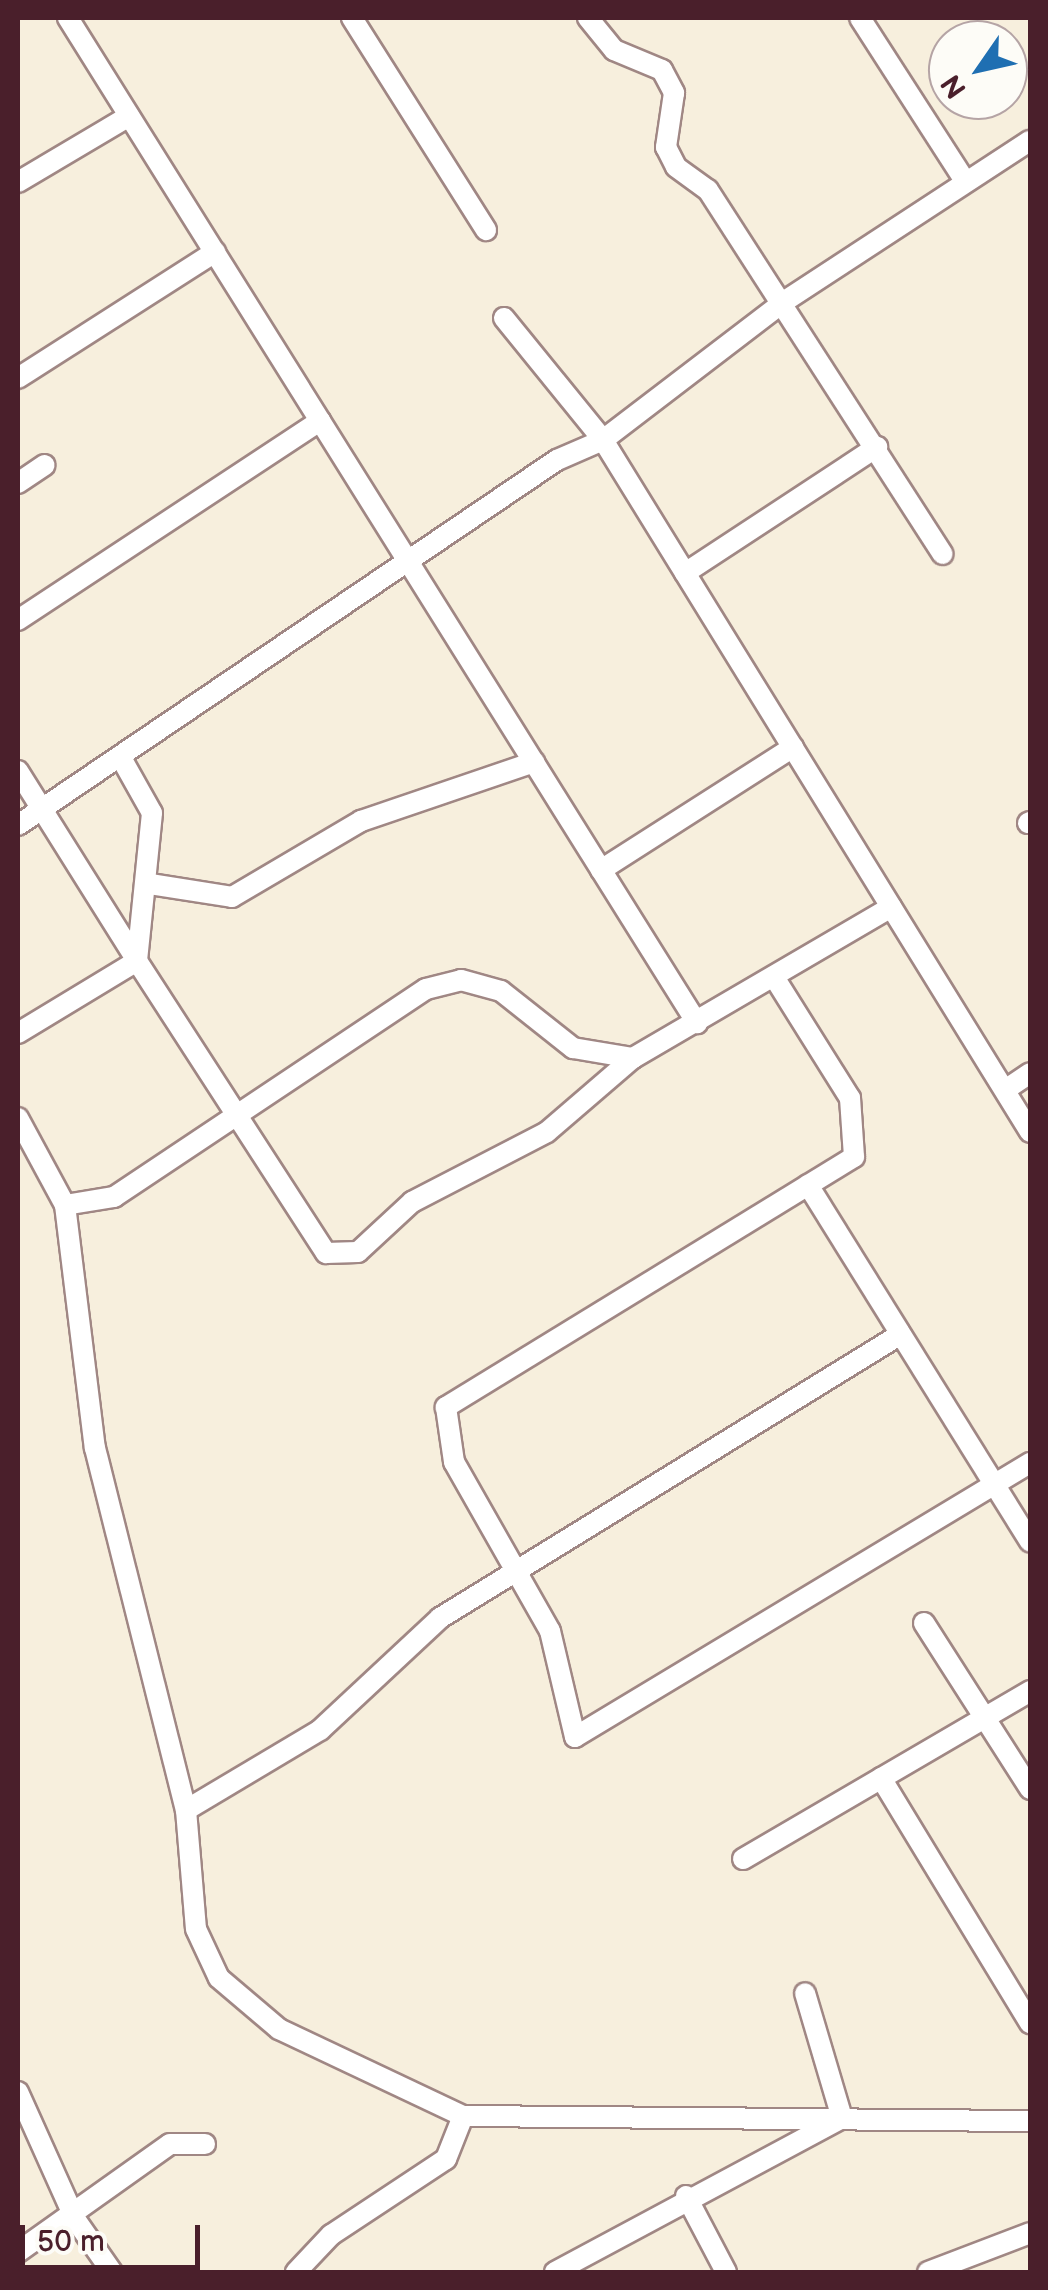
<!DOCTYPE html>
<html>
<head>
<meta charset="utf-8">
<style>
	body { margin:0 }
	#map { position:relative; width:1048px; height:2290px; overflow:hidden; background:#f7efdd; font-family:"Balsamiq Sans",sans-serif }
	div>[style] { position:absolute }
	.roads { filter:drop-shadow(2px 0 #a08784) drop-shadow(-2px 0 #a08784) drop-shadow(0 2px #a08784) drop-shadow(0 -2px #a08784) }
	.minor>* { height:20px; margin:-10px; padding:0 10px; transform-origin:10px; border-radius:10px; background:#fff }
	span { translate:-50% -50%; white-space:nowrap; text-align:center; line-height:1.15; -webkit-text-stroke:9px #fdfcf7; paint-order:stroke }
	.frame { position:absolute; inset:0; border:20px solid #4a1f2b; pointer-events:none }
	.north { position:absolute; left:928px; top:20px; width:100px; height:100px; box-sizing:border-box; background:#fdfcf7; border:2px solid #b5a4a5; border-radius:50%; rotate:236deg; font-size:28px; font-weight:700; line-height:40px; text-align:center; color:#4a1f2b }
	.north::after { content:''; display:block; margin:auto; width:35px; height:45px; background:#1f6fb2; clip-path:polygon(50% 0,100% 100%,50% 72%,0 100%) }
	.scale { position:absolute; left:20px; top:2225px; width:180px; height:45px; box-sizing:border-box; border:5px solid #4a1f2b; border-top:0; padding-left:12px; font-size:30px; line-height:35px; white-space:nowrap; color:#4a1f2b; -webkit-text-stroke:8px #fdfcf7; paint-order:stroke }
</style>
</head>
<body>
<div id="map">
	<div class="roads">
		<div class="minor">
			<i style="left:68px;top:18px;width:1186px;rotate:57.96deg"></i>
			<i style="left:352px;top:18px;width:251px;rotate:57.7deg"></i>
			<i style="left:588px;top:18px;width:41px;rotate:50.9deg"></i>
			<i style="left:614px;top:50px;width:52px;rotate:22.6deg"></i>
			<i style="left:662px;top:70px;width:26px;rotate:62deg"></i>
			<i style="left:674px;top:93px;width:55px;rotate:98.4deg"></i>
			<i style="left:666px;top:147px;width:22px;rotate:63deg"></i>
			<i style="left:676px;top:167px;width:39px;rotate:36deg"></i>
			<i style="left:708px;top:190px;width:433px;rotate:57.2deg"></i>
			<i style="left:860px;top:18px;width:194px;rotate:57.2deg"></i>
			<i style="left:18px;top:182px;width:129px;rotate:-30.7deg"></i>
			<i style="left:504px;top:318px;width:157px;rotate:50.9deg"></i>
			<i style="left:603px;top:440px;width:813px;rotate:58.32deg"></i>
			<i style="left:18px;top:378px;width:234px;rotate:-32.6deg"></i>
			<i style="left:18px;top:483px;width:32px;rotate:-34deg"></i>
			<i style="left:685px;top:573px;width:230px;rotate:-33.3deg"></i>
			<i style="left:18px;top:620px;width:362px;rotate:-33.4deg"></i>
			<i style="left:120px;top:756px;width:65px;rotate:60.7deg"></i>
			<i style="left:152px;top:813px;width:149px;rotate:95.8deg"></i>
			<i style="left:137px;top:961px;width:348px;rotate:57.1deg"></i>
			<i style="left:326px;top:1253px;width:32px;rotate:-2deg"></i>
			<i style="left:358px;top:1252px;width:74px;rotate:-42.8deg"></i>
			<i style="left:412px;top:1202px;width:152px;rotate:-27.4deg"></i>
			<i style="left:547px;top:1132px;width:113px;rotate:-40.7deg"></i>
			<i style="left:18px;top:771px;width:224px;rotate:57.9deg"></i>
			<i style="left:137px;top:961px;width:139px;rotate:148.8deg"></i>
			<i style="left:1028px;top:823px;width:2px;rotate:-27deg"></i>
			<i style="left:18px;top:825px;width:651px;rotate:-34.11deg"></i>
			<i style="left:557px;top:460px;width:50px;rotate:-23.5deg"></i>
			<i style="left:603px;top:440px;width:225px;rotate:-37.4deg"></i>
			<i style="left:782px;top:303px;width:296px;rotate:-33.2deg"></i>
			<i style="left:601px;top:870px;width:228px;rotate:-32.6deg"></i>
			<i style="left:150px;top:884px;width:83px;rotate:9deg"></i>
			<i style="left:232px;top:897px;width:150px;rotate:-30.5deg"></i>
			<i style="left:361px;top:821px;width:183px;rotate:-18.8deg"></i>
			<i style="left:774px;top:977px;width:143px;rotate:57.9deg"></i>
			<i style="left:850px;top:1098px;width:59px;rotate:86.1deg"></i>
			<i style="left:854px;top:1157px;width:479px;rotate:148.5deg"></i>
			<i style="left:446px;top:1407px;width:56px;rotate:81.7deg"></i>
			<i style="left:454px;top:1462px;width:194px;rotate:60.4deg"></i>
			<i style="left:550px;top:1631px;width:109px;rotate:76.7deg"></i>
			<i style="left:575px;top:1737px;width:531px;rotate:-31.06deg"></i>
			<i style="left:1005px;top:1090px;width:30px;rotate:-34deg"></i>
			<i style="left:18px;top:1118px;width:99px;rotate:61.6deg"></i>
			<i style="left:65px;top:1205px;width:245px;rotate:83deg"></i>
			<i style="left:95px;top:1448px;width:373px;rotate:75.9deg"></i>
			<i style="left:186px;top:1810px;width:119px;rotate:85.2deg"></i>
			<i style="left:196px;top:1929px;width:54px;rotate:64.9deg"></i>
			<i style="left:219px;top:1978px;width:79px;rotate:40.4deg"></i>
			<i style="left:279px;top:2029px;width:204px;rotate:25.3deg"></i>
			<i style="left:463px;top:2116px;width:567px;rotate:0.51deg"></i>
			<i style="left:808px;top:1185px;width:420px;rotate:58.1deg"></i>
			<i style="left:65px;top:1205px;width:50px;rotate:-9.3deg"></i>
			<i style="left:114px;top:1197px;width:375px;rotate:-33.7deg"></i>
			<i style="left:426px;top:989px;width:36px;rotate:-14deg"></i>
			<i style="left:461px;top:980px;width:41px;rotate:15.4deg"></i>
			<i style="left:501px;top:991px;width:92px;rotate:38.4deg"></i>
			<i style="left:573px;top:1048px;width:61px;rotate:9.5deg"></i>
			<i style="left:633px;top:1058px;width:299px;rotate:-30.3deg"></i>
			<i style="left:924px;top:1623px;width:197px;rotate:57.4deg"></i>
			<i style="left:881px;top:1778px;width:287px;rotate:58.7deg"></i>
			<i style="left:186px;top:1810px;width:156px;rotate:-30.8deg"></i>
			<i style="left:320px;top:1730px;width:164px;rotate:-43deg"></i>
			<i style="left:440px;top:1618px;width:541px;rotate:-31.64deg"></i>
			<i style="left:743px;top:1859px;width:333px;rotate:-30.3deg"></i>
			<i style="left:18px;top:2092px;width:139px;rotate:65.8deg"></i>
			<i style="left:75px;top:2219px;width:65px;rotate:55.1deg"></i>
			<i style="left:686px;top:2196px;width:86px;rotate:62.2deg"></i>
			<i style="left:18px;top:2252px;width:186px;rotate:-35.4deg"></i>
			<i style="left:170px;top:2144px;width:35px"></i>
			<i style="left:296px;top:2272px;width:51px;rotate:-46.6deg"></i>
			<i style="left:331px;top:2235px;width:138px;rotate:-33.5deg"></i>
			<i style="left:446px;top:2159px;width:46px;rotate:-68.4deg"></i>
			<i style="left:555px;top:2272px;width:326px;rotate:-28.2deg"></i>
			<i style="left:842px;top:2118px;width:130px;rotate:-106.5deg"></i>
			<i style="left:928px;top:2272px;width:109px;rotate:-20.9deg"></i>
		</div>
	</div>
	<div class="frame"></div>
	<div class="north">N</div>
	<div class="scale">50 m</div>
</div>
</body>
</html>
